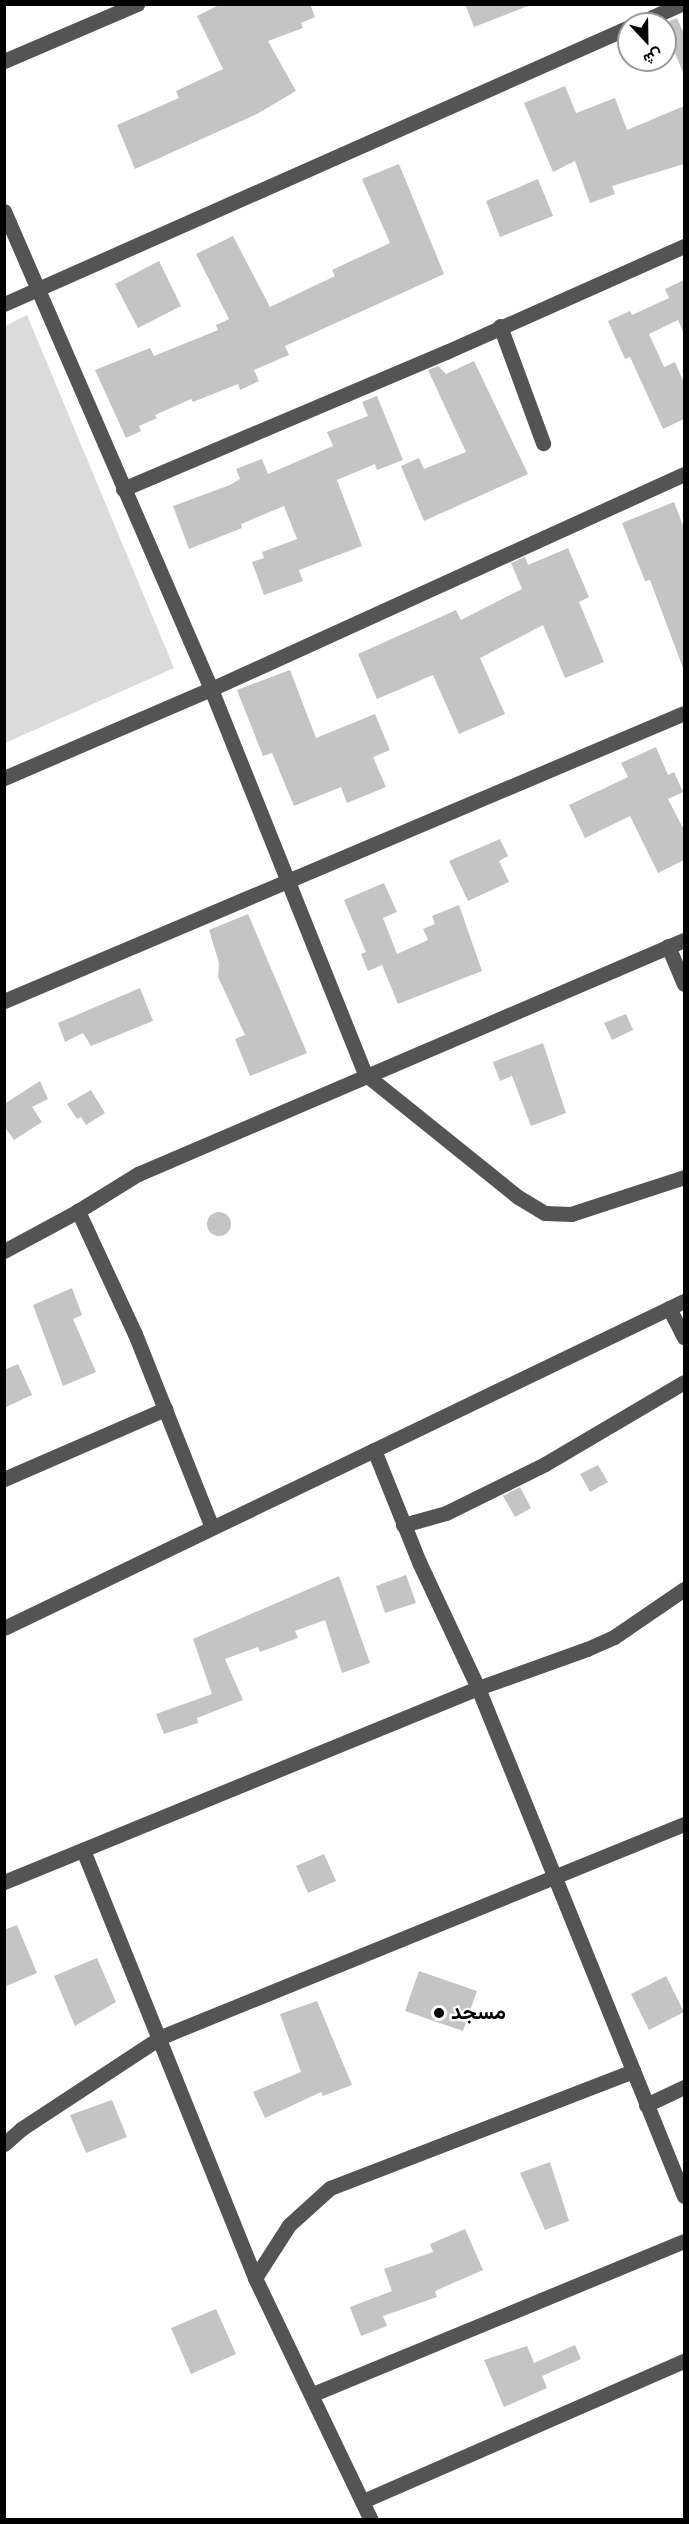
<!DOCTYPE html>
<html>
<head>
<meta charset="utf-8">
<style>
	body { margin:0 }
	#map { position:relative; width:689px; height:2524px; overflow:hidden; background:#fff; font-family:"Alegreya Sans",Vazirmatn,sans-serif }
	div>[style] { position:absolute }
	.green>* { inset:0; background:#dbdbdb }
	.building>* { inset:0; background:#c4c4c4 }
	.round { border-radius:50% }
	.minor>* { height:15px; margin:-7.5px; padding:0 7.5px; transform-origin:7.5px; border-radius:7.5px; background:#545454 }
	.dots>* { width:16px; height:16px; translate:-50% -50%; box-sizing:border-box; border:3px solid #fff; border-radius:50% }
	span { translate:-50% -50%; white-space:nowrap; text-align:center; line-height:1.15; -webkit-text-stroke:4.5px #fff; paint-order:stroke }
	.poi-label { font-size:21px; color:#000; font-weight:700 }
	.left { translate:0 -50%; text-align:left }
	.frame { position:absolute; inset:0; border:6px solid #000; pointer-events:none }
	.north { position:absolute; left:617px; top:12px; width:60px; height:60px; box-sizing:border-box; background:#fff; border:2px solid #999; border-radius:50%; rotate:158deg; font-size:16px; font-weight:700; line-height:24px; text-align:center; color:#000 }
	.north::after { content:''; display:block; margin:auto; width:21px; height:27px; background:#000; clip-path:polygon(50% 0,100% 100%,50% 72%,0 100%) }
</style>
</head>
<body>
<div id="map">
	<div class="green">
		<i style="clip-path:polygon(27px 315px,174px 668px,5px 743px,5px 326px)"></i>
	</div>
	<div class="building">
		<i style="clip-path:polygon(221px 4px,310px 4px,315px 17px,301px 23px,303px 28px,268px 41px,296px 91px,257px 114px,135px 169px,117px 125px,179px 98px,176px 91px,223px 69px,197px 16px)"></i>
		<i style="clip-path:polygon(465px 4px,528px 4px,528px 6px,474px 27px)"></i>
		<i style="clip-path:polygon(677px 18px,684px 34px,684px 75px,663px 24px)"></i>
		<i style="clip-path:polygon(565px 86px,576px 113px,615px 98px,627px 130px,684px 106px,684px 164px,612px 186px,615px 194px,590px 203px,575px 161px,553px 172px,524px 103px)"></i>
		<i style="clip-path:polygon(399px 164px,444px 274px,285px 346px,289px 355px,254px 370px,259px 381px,240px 390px,238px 384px,193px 402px,191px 399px,155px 415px,157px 418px,139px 426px,141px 431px,126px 438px,95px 370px,150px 348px,154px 356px,218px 330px,216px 325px,229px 319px,196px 254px,233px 236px,270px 307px,335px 276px,332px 270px,390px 243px,362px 179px)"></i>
		<i style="clip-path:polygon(538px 179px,553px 216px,500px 237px,486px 201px)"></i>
		<i style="clip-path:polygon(159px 261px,181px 306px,138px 328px,115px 284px)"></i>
		<i style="clip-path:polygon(684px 280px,684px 334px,678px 320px,649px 334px,664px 367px,675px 362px,684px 383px,684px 419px,663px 429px,630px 357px,625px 359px,608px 321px,630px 311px,632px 315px,669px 298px,665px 289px)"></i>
		<i style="clip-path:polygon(474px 361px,528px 474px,424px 521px,401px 466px,419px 458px,424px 469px,466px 452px,428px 370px,438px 366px,446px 374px)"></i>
		<i style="clip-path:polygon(377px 396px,403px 460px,377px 470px,375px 464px,337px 480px,362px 546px,299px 570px,303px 581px,264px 595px,252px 562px,264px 558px,262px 552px,297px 539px,284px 506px,241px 524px,242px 528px,189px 549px,173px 506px,230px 485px,240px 479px,236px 469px,262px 459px,268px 474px,333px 446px,327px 432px,368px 416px,362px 402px)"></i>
		<i style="clip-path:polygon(674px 502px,684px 528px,683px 668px,650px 580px,645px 581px,622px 523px)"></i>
		<i style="clip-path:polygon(568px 548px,589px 597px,579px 602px,604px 662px,565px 678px,543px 625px,480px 658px,505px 714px,459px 734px,433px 675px,377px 699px,358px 654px,456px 610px,461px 620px,522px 589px,511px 563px,525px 557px,528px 565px)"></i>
		<i style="clip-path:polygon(290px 670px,316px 738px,375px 714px,390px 750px,373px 757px,386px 787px,347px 803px,341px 787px,294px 806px,272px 753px,263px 756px,237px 690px)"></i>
		<i style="clip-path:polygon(656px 747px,668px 775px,674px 772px,683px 792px,668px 799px,684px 830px,684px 860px,658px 873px,630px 816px,585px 838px,569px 805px,628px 777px,621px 763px)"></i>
		<i style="clip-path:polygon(500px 839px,508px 856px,499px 861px,509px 882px,468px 901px,449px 861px)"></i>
		<i style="clip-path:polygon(384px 883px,397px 912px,383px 918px,397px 954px,428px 940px,423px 929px,435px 924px,432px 916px,459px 905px,482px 971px,398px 1004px,382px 965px,368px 971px,361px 954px,366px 952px,344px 900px)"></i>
		<i style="clip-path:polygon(248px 914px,307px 1053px,250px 1076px,235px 1039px,245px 1035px,218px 977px,219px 963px,209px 930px)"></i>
		<i style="clip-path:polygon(140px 988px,153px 1021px,91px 1046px,83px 1033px,65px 1042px,58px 1023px)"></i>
		<i style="clip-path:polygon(626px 1014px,633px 1030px,612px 1040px,604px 1023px)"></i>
		<i style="clip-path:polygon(543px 1043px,566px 1113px,531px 1126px,512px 1076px,500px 1081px,493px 1062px)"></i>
		<i style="clip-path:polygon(40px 1081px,48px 1099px,32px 1107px,42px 1122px,14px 1140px,4px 1126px,4px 1104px)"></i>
		<i style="clip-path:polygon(91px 1090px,105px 1113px,86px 1125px,81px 1117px,77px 1119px,67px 1104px)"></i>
		<i class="round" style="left:207px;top:1212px;width:24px;height:24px"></i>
		<i style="clip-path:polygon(72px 1288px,82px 1315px,73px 1319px,96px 1372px,63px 1386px,33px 1305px)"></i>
		<i style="clip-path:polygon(18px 1364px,32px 1395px,4px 1408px,4px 1370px)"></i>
		<i style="clip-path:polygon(598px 1465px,608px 1482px,590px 1492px,580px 1474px)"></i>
		<i style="clip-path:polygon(520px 1487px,531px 1508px,515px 1517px,503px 1496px)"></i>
		<i style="clip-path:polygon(406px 1575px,416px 1603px,385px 1613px,376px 1586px)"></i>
		<i style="clip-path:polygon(339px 1576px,370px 1663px,342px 1673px,325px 1620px,295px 1631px,298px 1638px,260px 1652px,258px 1647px,225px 1659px,243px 1700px,197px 1718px,198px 1723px,164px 1734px,156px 1714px,212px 1694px,193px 1639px)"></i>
		<i style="clip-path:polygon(324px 1854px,336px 1881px,308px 1893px,296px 1866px)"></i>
		<i style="clip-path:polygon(17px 1925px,37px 1973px,4px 1987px,4px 1930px)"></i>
		<i style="clip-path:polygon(97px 1958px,116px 2002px,75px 2026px,54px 1976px)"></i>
		<i style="clip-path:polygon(419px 1971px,477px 1991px,463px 2031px,405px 2011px)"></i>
		<i style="clip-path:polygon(666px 1976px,684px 2012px,649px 2030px,631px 1994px)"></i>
		<i style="clip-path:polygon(317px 2001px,352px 2085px,323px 2096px,321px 2092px,265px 2118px,253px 2092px,301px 2072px,280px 2014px)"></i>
		<i style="clip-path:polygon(112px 2100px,127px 2137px,86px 2153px,70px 2115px)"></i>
		<i style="clip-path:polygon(550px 2162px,569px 2221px,545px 2230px,520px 2173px)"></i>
		<i style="clip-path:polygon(465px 2229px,483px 2270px,435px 2291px,437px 2297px,383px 2316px,387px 2326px,361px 2336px,350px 2307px,392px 2291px,384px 2269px,433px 2252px,430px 2244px)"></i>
		<i style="clip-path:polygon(216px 2309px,236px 2354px,191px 2374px,171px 2328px)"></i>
		<i style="clip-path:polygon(575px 2345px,581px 2359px,542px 2376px,547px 2388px,504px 2407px,484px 2360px,527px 2346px,534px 2363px)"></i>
	</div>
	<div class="minor">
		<i style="left:637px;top:24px;width:48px;rotate:-24.4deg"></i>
		<i style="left:4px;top:61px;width:145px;rotate:-23.2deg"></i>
		<i style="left:4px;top:211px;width:521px;rotate:66.58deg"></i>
		<i style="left:211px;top:689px;width:415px;rotate:68.2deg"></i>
		<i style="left:365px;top:1074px;width:196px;rotate:38.8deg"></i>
		<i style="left:518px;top:1197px;width:31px;rotate:31deg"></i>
		<i style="left:545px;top:1213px;width:26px;rotate:2deg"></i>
		<i style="left:571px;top:1214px;width:119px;rotate:-18.1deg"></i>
		<i style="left:4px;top:304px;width:684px;rotate:-23.9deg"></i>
		<i style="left:500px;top:326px;width:125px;rotate:69.8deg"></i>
		<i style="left:123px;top:489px;width:351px;rotate:-23deg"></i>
		<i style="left:446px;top:352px;width:261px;rotate:-24deg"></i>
		<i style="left:4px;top:778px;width:225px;rotate:-23.3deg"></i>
		<i style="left:211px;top:689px;width:520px;rotate:-24.44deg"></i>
		<i style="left:668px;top:946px;width:41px;rotate:67.2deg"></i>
		<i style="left:4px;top:1001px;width:738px;rotate:-22.95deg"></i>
		<i style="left:4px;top:1251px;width:84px;rotate:-28.4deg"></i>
		<i style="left:669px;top:1308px;width:33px;rotate:63deg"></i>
		<i style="left:374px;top:1450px;width:121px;rotate:68.1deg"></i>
		<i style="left:419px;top:1562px;width:139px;rotate:64.9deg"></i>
		<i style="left:478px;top:1688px;width:548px;rotate:67.93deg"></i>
		<i style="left:4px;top:1479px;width:176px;rotate:-23.5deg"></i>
		<i style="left:211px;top:1525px;width:206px;rotate:-111.7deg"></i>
		<i style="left:135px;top:1334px;width:136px;rotate:-114.9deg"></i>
		<i style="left:78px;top:1211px;width:70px;rotate:-31.7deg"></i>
		<i style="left:138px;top:1174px;width:594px;rotate:-23.2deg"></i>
		<i style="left:403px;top:1525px;width:45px;rotate:-15.6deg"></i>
		<i style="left:446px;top:1513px;width:110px;rotate:-26.3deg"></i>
		<i style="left:545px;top:1464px;width:161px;rotate:-30.5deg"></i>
		<i style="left:4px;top:1628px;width:755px;rotate:-25.68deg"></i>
		<i style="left:83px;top:1850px;width:461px;rotate:68.1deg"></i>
		<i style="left:255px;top:2278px;width:268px;rotate:64.4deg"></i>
		<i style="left:4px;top:1882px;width:512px;rotate:-22.26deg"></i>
		<i style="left:478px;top:1688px;width:116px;rotate:-19.7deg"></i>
		<i style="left:587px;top:1649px;width:30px;rotate:-24deg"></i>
		<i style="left:614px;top:1637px;width:85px;rotate:-34.4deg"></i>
		<i style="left:646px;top:2105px;width:42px;rotate:-25.3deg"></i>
		<i style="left:4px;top:2144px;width:23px;rotate:-41deg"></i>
		<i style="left:21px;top:2129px;width:168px;rotate:-33.3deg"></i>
		<i style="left:161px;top:2037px;width:565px;rotate:-22.16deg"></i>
		<i style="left:255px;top:2278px;width:63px;rotate:-57.3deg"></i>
		<i style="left:289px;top:2225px;width:55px;rotate:-42.1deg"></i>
		<i style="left:330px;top:2188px;width:325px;rotate:-21.1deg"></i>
		<i style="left:313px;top:2394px;width:401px;rotate:-22.4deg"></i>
		<i style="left:363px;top:2501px;width:350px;rotate:-23.6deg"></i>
	</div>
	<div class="dots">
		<i style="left:439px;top:2013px;background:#000"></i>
	</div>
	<div class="poi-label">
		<span class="left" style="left:451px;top:2013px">مسجد</span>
	</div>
	<div class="frame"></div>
	<div class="north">ش</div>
</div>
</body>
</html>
